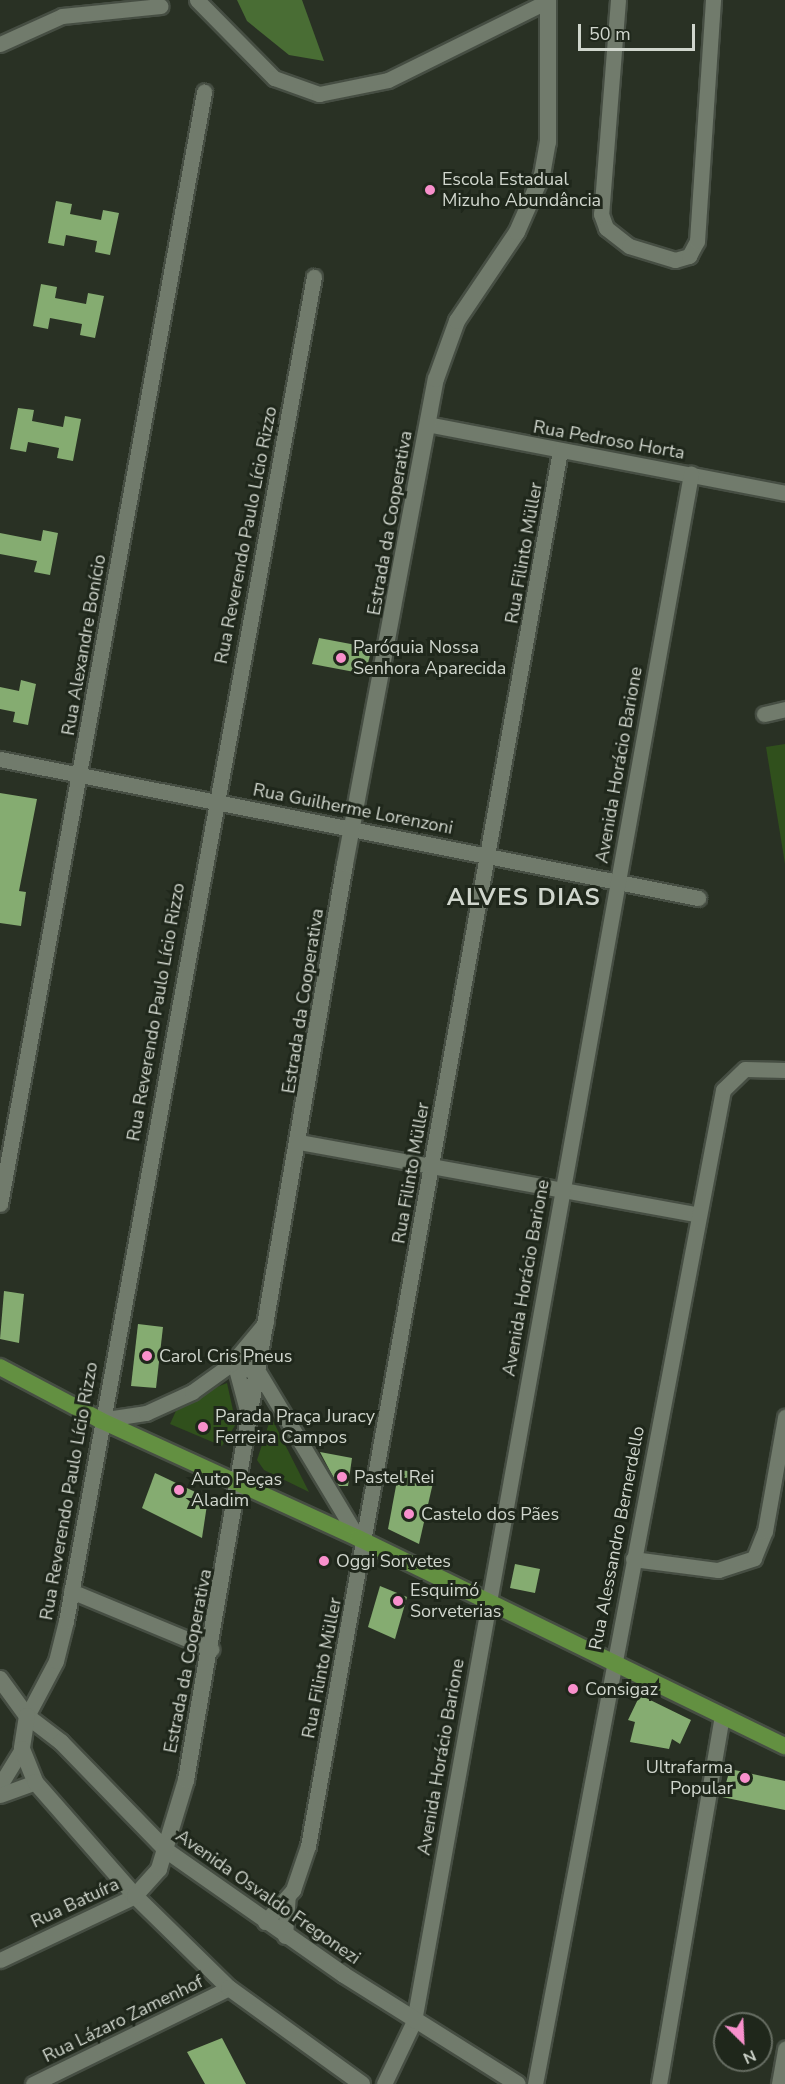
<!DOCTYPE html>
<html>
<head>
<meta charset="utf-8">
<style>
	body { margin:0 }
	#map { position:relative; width:785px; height:2084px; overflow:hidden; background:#293124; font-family:"Nunito Sans",sans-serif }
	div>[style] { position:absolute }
	.green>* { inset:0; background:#30501c }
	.forest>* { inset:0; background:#496d34 }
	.building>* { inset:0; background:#85ac71 }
	.roads { filter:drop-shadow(2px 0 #464e43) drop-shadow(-2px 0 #464e43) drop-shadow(0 2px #464e43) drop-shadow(0 -2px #464e43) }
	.minor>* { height:15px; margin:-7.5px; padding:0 7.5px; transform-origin:7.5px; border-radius:7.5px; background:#717b6c }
	.tertiary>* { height:16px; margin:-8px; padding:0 8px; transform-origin:8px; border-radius:8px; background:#717b6c }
	.primary>* { height:16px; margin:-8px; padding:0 8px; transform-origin:8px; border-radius:8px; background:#639041 }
	.dots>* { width:16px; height:16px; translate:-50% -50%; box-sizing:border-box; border:3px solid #1f271b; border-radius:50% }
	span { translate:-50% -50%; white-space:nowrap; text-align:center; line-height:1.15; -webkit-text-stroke:6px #1f271b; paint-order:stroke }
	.poi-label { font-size:18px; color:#d0d6cd }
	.left { translate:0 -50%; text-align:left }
	.right { translate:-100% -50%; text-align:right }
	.street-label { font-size:18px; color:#d0d6cd }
	.district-label { font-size:24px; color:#d0d6cd; font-weight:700; letter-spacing:1.5px }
	.north { position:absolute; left:713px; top:2012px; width:60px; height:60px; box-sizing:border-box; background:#1f271b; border:2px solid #666d62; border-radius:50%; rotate:156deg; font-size:16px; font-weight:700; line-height:24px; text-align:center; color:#d0d6cd }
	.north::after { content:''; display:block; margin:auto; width:21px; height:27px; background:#f890cc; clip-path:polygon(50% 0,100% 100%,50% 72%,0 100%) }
	.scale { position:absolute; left:578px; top:24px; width:117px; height:27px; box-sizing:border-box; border:3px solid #d0d6cd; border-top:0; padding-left:8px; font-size:18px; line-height:21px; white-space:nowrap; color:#d0d6cd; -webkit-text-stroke:4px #1f271b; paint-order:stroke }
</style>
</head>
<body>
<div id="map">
	<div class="green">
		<i style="clip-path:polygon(785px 744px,785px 864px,766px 747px)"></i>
		<i style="clip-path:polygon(227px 1383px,236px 1424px,222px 1446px,170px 1424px,180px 1402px)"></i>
		<i style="clip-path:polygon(271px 1417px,309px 1492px,264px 1470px,257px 1460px)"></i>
	</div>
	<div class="forest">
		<i style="clip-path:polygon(237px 0,302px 0,324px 61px,289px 55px,247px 21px)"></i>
	</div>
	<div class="building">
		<i style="clip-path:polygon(56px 201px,72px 204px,70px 214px,101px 220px,103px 210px,119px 213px,110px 255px,95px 252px,97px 241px,66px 235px,64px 246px,48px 243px)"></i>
		<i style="clip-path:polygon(41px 284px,57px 287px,55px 298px,86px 304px,88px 293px,104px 296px,95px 338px,80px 335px,82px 324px,50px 318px,48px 329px,33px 326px)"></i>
		<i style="clip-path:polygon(18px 408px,34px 410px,32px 421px,63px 427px,65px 416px,81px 419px,73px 461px,57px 458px,59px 448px,28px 442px,26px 452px,10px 449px)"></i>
		<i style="clip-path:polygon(43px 530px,58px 533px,50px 575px,34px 572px,37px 561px,0 554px,0 533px,41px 541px)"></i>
		<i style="clip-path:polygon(319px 638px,372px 648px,365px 674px,312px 664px)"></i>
		<i style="clip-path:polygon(21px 680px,36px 684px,28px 725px,13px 722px,15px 712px,0 709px,0 687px,19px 691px)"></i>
		<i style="clip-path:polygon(0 793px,37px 799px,19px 891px,26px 892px,21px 926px,0 923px)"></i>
		<i style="clip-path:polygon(4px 1291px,24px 1294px,19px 1343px,0 1339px)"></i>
		<i style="clip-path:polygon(138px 1324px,163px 1327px,156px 1388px,131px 1386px)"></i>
		<i style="clip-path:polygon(320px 1452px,352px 1458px,348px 1486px,338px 1486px)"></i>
		<i style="clip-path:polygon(399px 1470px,435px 1474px,419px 1544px,388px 1529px)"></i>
		<i style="clip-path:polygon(155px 1473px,208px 1498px,202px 1538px,142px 1508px)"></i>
		<i style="clip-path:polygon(515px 1564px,540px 1569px,535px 1593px,510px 1588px)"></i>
		<i style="clip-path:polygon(380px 1586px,407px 1597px,395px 1639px,368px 1627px)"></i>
		<i style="clip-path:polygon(640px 1695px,691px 1720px,680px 1744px,672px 1739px,669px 1749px,630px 1742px,635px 1722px,628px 1720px)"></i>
		<i style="clip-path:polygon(730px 1769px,785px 1781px,785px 1810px,722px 1797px)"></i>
		<i style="clip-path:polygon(222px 2038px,246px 2084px,205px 2084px,187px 2052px)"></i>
	</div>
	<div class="roads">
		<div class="minor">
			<i style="left:197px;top:0;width:110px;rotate:45.4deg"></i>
			<i style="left:274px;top:78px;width:48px;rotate:19.6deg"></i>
			<i style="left:319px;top:94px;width:70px;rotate:-11.5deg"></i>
			<i style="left:388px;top:80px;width:178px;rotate:-26.3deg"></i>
			<i style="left:618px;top:0;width:215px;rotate:94.5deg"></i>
			<i style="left:601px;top:214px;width:15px;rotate:70deg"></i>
			<i style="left:606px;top:228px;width:29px;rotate:38deg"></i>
			<i style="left:629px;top:246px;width:48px;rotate:16.9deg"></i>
			<i style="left:675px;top:260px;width:15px;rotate:-16deg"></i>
			<i style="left:689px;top:256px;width:17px;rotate:-62deg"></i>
			<i style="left:697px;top:241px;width:242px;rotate:-86.2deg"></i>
			<i style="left:0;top:44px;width:68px;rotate:-24.3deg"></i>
			<i style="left:62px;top:16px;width:99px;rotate:-5.8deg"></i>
			<i style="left:427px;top:424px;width:365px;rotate:10.9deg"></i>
			<i style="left:764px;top:714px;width:22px;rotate:-13deg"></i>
			<i style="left:0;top:759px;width:712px;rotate:11.26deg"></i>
			<i style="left:299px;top:1142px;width:404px;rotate:10.3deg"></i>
			<i style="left:0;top:1204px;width:1131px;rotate:-79.6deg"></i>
			<i style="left:231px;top:1364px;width:29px;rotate:18deg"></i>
			<i style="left:259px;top:1373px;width:192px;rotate:59deg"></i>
			<i style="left:235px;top:1365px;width:51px;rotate:75.1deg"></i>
			<i style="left:100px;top:1420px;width:47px;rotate:-8.7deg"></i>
			<i style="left:146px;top:1413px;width:51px;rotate:-24.5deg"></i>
			<i style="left:192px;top:1392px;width:48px;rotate:-35.7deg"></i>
			<i style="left:231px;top:1364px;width:55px;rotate:-50.2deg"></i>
			<i style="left:633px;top:1559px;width:86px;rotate:7.4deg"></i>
			<i style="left:718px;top:1570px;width:38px;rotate:-18deg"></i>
			<i style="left:754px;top:1558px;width:29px;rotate:-68deg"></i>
			<i style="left:765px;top:1531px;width:116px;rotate:-80deg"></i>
			<i style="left:71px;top:1591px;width:152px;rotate:22.5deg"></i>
			<i style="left:27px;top:1716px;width:62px;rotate:-62.2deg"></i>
			<i style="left:56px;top:1661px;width:41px;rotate:-76deg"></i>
			<i style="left:66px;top:1621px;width:1367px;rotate:-79.55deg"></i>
			<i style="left:0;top:1785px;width:42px;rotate:-58.6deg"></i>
			<i style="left:0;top:1795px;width:37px;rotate:-20deg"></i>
			<i style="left:265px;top:1922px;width:43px;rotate:-48.8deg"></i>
			<i style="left:293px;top:1890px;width:46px;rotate:-71.2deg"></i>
			<i style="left:308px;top:1846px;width:1418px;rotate:-79.76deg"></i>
			<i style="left:285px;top:1936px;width:39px;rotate:-86deg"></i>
			<i style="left:0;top:1960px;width:149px;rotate:-25.4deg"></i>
			<i style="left:33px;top:2084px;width:218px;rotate:-26.1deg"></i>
			<i style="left:384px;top:2084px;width:70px;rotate:-64.5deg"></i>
			<i style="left:414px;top:2021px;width:1572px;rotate:-79.85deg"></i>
			<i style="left:535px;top:2084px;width:1012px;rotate:-79.29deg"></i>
			<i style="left:723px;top:1090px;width:30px;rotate:-44deg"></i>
			<i style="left:745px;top:1069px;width:40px;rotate:1.4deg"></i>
			<i style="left:659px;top:2084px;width:374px;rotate:-80.3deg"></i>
			<i style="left:779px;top:2084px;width:36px;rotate:-80deg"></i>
		</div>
		<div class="tertiary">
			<i style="left:0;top:1679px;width:46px;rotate:53.9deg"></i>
			<i style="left:27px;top:1716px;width:43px;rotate:37.4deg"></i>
			<i style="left:61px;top:1742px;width:152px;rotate:45.8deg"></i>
			<i style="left:167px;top:1851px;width:216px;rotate:35deg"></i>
			<i style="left:344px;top:1975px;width:205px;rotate:32.1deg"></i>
			<i style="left:27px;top:1716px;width:33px;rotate:99deg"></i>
			<i style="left:22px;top:1749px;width:35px;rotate:68deg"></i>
			<i style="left:35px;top:1782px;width:152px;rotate:48.7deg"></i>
			<i style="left:135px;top:1896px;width:132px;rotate:44.4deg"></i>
			<i style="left:229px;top:1988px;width:164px;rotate:35.8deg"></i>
			<i style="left:135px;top:1896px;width:36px;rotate:-48deg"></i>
			<i style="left:159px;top:1869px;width:93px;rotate:-73.1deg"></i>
			<i style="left:186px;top:1780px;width:930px;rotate:-80.15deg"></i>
			<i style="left:345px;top:864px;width:493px;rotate:-79.4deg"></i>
			<i style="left:436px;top:379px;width:62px;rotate:-70.1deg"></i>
			<i style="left:457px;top:321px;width:107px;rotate:-56deg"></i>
			<i style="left:517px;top:232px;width:62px;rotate:-66.3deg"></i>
			<i style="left:542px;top:175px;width:34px;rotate:-80deg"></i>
			<i style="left:548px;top:142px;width:142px;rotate:-90deg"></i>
		</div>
		<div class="primary">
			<i style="left:0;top:1367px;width:113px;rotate:27.9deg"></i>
			<i style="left:100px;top:1420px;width:284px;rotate:24.6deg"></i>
			<i style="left:358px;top:1538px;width:475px;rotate:26deg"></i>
		</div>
	</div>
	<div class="dots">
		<i style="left:430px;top:190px;background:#f890cc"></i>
		<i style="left:341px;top:658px;background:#f890cc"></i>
		<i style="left:147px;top:1356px;background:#f890cc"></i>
		<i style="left:203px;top:1427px;background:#f890cc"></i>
		<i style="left:342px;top:1477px;background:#f890cc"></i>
		<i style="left:179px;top:1490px;background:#f890cc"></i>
		<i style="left:409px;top:1514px;background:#f890cc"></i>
		<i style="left:324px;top:1561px;background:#f890cc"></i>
		<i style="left:398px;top:1601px;background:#f890cc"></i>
		<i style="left:573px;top:1689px;background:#f890cc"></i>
		<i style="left:745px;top:1778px;background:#f890cc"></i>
	</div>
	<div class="poi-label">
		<span class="left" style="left:442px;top:190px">Escola Estadual<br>Mizuho Abundância</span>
		<span class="left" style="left:353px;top:658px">Paróquia Nossa<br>Senhora Aparecida</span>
		<span class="left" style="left:159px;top:1356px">Carol Cris Pneus</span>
		<span class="left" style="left:215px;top:1427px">Parada Praça Juracy<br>Ferreira Campos</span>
		<span class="left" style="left:354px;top:1477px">Pastel Rei</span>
		<span class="left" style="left:191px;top:1490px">Auto Peças<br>Aladim</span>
		<span class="left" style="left:421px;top:1514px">Castelo dos Pães</span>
		<span class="left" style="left:336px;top:1561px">Oggi Sorvetes</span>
		<span class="left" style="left:410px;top:1601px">Esquimó<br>Sorveterias</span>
		<span class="left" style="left:585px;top:1689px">Consigaz</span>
		<span class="right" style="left:733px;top:1778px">Ultrafarma<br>Popular</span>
	</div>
	<div class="street-label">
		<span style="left:609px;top:440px;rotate:10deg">Rua Pedroso Horta</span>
		<span style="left:390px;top:523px;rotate:-80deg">Estrada da Cooperativa</span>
		<span style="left:246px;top:535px;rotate:-79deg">Rua Reverendo Paulo Lício Rizzo</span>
		<span style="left:524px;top:553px;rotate:-80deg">Rua Filinto Müller</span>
		<span style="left:84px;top:645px;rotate:-80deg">Rua Alexandre Bonício</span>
		<span style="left:619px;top:765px;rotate:-80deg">Avenida Horácio Barione</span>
		<span style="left:353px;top:809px;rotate:11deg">Rua Guilherme Lorenzoni</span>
		<span style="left:303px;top:1001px;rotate:-81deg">Estrada da Cooperativa</span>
		<span style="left:156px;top:1012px;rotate:-80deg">Rua Reverendo Paulo Lício Rizzo</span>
		<span style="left:411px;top:1173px;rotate:-80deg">Rua Filinto Müller</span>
		<span style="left:526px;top:1278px;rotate:-80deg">Avenida Horácio Barione</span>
		<span style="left:69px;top:1491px;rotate:-80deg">Rua Reverendo Paulo Lício Rizzo</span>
		<span style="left:617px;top:1538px;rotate:-79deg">Rua Alessandro Bernerdello</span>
		<span style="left:188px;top:1661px;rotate:-79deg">Estrada da Cooperativa</span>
		<span style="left:322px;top:1668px;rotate:-79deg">Rua Filinto Müller</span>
		<span style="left:441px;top:1757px;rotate:-80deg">Avenida Horácio Barione</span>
		<span style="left:268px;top:1897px;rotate:35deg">Avenida Osvaldo Fregonezi</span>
		<span style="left:75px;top:1903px;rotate:-25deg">Rua Batuíra</span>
		<span style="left:123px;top:2019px;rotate:-26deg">Rua Lázaro Zamenhof</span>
	</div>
	<div class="district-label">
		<span style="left:524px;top:898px">ALVES DIAS</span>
	</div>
	<div class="north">N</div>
	<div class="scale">50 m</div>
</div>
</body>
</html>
